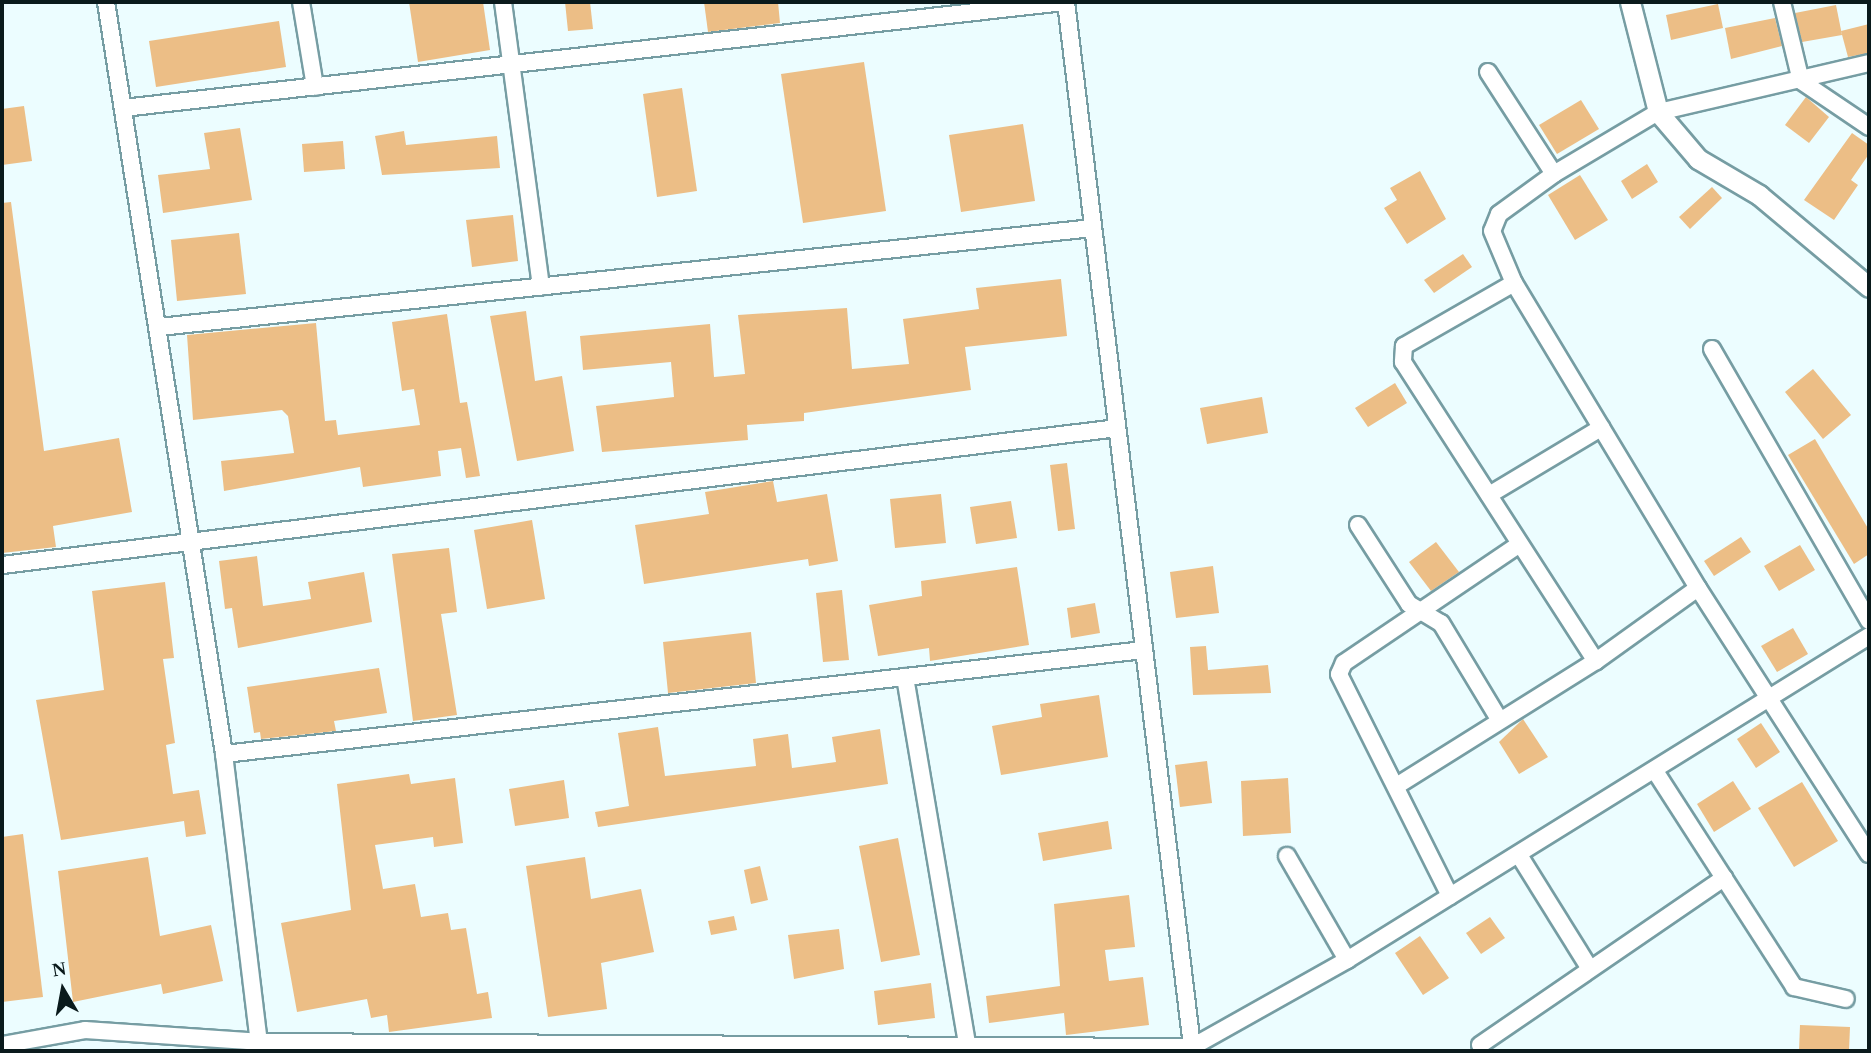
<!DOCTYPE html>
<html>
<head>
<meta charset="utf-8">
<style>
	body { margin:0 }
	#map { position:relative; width:1871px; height:1053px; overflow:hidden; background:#ecfdff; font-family:"Times New Roman",serif }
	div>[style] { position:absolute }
	.building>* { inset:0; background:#ecbe86 }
	.roads { filter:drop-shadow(2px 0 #769da3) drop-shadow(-2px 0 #769da3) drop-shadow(0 2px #769da3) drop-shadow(0 -2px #769da3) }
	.minor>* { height:16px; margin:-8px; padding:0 8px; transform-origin:8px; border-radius:8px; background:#fff }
	.tertiary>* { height:19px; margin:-9.5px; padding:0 9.5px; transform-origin:9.5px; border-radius:9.5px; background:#fff }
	span { translate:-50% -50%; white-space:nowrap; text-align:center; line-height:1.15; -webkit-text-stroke:5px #ecfdff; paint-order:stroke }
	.frame { position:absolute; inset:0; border:4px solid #0a1a1c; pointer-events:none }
	.north { position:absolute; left:28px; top:955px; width:70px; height:70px; -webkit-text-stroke:5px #ecfdff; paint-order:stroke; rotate:350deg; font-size:19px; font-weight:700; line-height:28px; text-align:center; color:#0a1a1c }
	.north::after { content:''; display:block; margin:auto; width:24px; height:32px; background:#0a1a1c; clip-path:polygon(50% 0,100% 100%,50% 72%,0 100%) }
</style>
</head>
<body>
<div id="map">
	<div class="building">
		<i style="clip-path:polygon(409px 2px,483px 2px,490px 50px,418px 62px)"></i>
		<i style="clip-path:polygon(565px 2px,590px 2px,593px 29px,568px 31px)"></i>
		<i style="clip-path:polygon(704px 2px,778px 2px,780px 23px,708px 32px)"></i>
		<i style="clip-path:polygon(1718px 4px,1723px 28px,1671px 40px,1666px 15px)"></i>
		<i style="clip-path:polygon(1836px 5px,1842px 35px,1802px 42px,1795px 13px)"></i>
		<i style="clip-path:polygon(1775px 18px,1782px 46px,1731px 59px,1725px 28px)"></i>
		<i style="clip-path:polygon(279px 21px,286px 67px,156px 87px,149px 41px)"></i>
		<i style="clip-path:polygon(1869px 24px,1869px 53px,1848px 57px,1841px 31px)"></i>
		<i style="clip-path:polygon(864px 62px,886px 211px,803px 223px,781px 74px)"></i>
		<i style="clip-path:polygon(682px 88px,697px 191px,657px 197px,643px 94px)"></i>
		<i style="clip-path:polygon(1806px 97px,1829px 117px,1809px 143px,1785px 125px)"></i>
		<i style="clip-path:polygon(1581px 100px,1599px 129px,1557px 154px,1539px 125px)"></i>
		<i style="clip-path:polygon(24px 106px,32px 161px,2px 165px,2px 109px)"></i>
		<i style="clip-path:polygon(1023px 124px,1035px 201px,961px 212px,949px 135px)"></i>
		<i style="clip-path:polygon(240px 128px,252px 200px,163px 213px,158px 175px,210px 169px,204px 133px)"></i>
		<i style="clip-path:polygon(404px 131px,406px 145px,497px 136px,500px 168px,382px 175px,375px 136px)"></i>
		<i style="clip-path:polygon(1852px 133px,1869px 145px,1869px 154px,1851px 180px,1858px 185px,1834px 220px,1804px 200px)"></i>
		<i style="clip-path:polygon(343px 141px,345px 169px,304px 172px,302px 144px)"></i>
		<i style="clip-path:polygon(1647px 164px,1658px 182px,1632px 199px,1621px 181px)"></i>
		<i style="clip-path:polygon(1420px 171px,1446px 219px,1407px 244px,1384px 208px,1397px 200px,1390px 188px)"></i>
		<i style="clip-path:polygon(1580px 175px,1608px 220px,1575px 240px,1548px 195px)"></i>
		<i style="clip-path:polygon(1712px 187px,1722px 198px,1690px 229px,1679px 217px)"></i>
		<i style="clip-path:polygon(11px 202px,44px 451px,119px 438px,132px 512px,53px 526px,56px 547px,2px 553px,2px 203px)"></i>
		<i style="clip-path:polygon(513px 215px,518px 261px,472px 267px,466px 220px)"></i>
		<i style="clip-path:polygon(239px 233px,246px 294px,177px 301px,171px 240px)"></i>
		<i style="clip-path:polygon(1463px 254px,1472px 267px,1434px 293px,1424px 280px)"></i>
		<i style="clip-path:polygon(1061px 279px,1067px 336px,965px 347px,971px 390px,804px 413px,804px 421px,747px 425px,748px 440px,602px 452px,596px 406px,674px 397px,671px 362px,583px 370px,580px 336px,710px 324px,714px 377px,745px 374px,738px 315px,847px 308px,852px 369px,909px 364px,903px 319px,979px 309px,976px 288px)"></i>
		<i style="clip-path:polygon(526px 311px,535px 381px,562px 376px,574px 451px,517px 461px,490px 316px)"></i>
		<i style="clip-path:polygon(447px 314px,460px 403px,467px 402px,480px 476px,466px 478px,461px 448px,438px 451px,441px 476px,363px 487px,360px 467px,224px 491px,221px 461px,294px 453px,288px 416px,282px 410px,193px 420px,187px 335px,316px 323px,325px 421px,336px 420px,338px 435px,420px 425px,414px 389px,402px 391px,392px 322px)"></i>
		<i style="clip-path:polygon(1813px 369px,1851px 415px,1823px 439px,1785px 392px)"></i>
		<i style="clip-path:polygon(1395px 383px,1407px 403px,1368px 427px,1355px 408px)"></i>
		<i style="clip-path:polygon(1262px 397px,1268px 433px,1207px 444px,1200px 408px)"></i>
		<i style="clip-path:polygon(1815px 439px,1869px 530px,1869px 554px,1854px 564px,1788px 455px)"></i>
		<i style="clip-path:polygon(1067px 463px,1075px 529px,1058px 531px,1050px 465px)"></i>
		<i style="clip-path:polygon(773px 481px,777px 502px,827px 494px,838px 561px,809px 566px,808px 559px,644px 584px,635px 525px,709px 514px,705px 492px)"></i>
		<i style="clip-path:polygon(941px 494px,946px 543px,895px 548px,890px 499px)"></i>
		<i style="clip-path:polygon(1011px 501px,1017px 538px,976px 544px,970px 507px)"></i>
		<i style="clip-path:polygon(532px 520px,545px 599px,487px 609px,474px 530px)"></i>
		<i style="clip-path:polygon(1741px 537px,1751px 552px,1714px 576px,1704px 561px)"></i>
		<i style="clip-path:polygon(1436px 542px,1459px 572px,1431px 591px,1409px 562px)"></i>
		<i style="clip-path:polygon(1800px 545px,1815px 570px,1779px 591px,1764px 566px)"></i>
		<i style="clip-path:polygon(449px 548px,457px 612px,441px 614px,457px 715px,413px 721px,392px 554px)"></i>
		<i style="clip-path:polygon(257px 556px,263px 606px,311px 599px,308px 582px,364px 572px,372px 622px,238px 648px,232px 608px,225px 609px,219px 561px)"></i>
		<i style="clip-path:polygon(1213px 566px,1219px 613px,1176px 618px,1170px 572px)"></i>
		<i style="clip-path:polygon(1017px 567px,1029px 645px,930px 661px,929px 648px,878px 656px,869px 605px,922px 596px,921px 581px)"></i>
		<i style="clip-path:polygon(165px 582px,174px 658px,163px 659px,175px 743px,166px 745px,173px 794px,199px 790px,206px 834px,186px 837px,184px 821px,61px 840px,36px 700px,104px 690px,92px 591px)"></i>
		<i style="clip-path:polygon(842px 590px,849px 660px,823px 662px,816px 593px)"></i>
		<i style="clip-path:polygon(1095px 603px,1100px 633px,1071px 638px,1067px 608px)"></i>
		<i style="clip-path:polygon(1793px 628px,1808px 654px,1777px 672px,1761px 646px)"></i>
		<i style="clip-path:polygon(751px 632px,756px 683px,668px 693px,663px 642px)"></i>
		<i style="clip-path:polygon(1206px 646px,1208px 670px,1268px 665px,1271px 693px,1193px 695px,1190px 647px)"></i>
		<i style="clip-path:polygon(379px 668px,387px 713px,334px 721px,336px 731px,261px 739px,260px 732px,254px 733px,247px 687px)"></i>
		<i style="clip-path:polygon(1099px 695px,1108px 757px,1001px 775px,992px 726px,1042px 717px,1040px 704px)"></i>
		<i style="clip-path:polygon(1523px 719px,1548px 757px,1519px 774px,1499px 742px)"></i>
		<i style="clip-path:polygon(1761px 723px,1780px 752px,1756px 768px,1737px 739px)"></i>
		<i style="clip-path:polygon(658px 727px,665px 776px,756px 766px,753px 739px,788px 734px,792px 768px,836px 762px,832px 737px,880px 729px,888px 784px,598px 827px,595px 812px,629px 806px,618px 733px)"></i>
		<i style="clip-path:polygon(1207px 761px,1212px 803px,1180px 807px,1175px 765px)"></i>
		<i style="clip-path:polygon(409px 774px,411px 784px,455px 778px,463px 843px,434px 847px,433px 837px,375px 845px,383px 889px,415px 884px,421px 917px,448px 913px,451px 930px,466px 928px,477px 994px,488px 992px,492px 1018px,389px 1032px,387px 1015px,371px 1018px,367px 999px,297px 1012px,281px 923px,351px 910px,337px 784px)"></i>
		<i style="clip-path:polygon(1288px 778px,1291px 833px,1243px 836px,1241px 781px)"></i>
		<i style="clip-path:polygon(564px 780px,569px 818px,515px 826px,509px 789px)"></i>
		<i style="clip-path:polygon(1733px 781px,1751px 809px,1714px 832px,1697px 804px)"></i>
		<i style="clip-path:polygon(1802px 782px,1838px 841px,1794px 867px,1758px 808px)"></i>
		<i style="clip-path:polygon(1108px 821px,1112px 849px,1043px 861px,1038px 833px)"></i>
		<i style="clip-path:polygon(23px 834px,43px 997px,2px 1002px,2px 837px)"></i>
		<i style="clip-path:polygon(898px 838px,920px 955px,881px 962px,859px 846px)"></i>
		<i style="clip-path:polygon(148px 857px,160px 936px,211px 925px,223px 981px,163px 994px,161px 984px,73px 1002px,58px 871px)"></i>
		<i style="clip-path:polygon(585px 857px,591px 899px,641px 889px,654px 952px,601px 963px,607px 1009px,548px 1017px,526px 866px)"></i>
		<i style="clip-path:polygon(760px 866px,768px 900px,751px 904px,744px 870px)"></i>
		<i style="clip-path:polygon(1129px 895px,1135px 947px,1105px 950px,1109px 981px,1143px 977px,1149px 1025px,1066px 1035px,1064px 1013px,989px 1023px,986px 996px,1060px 986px,1054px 904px)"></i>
		<i style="clip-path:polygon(734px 916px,737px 930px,711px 935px,708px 921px)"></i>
		<i style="clip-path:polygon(1490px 917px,1505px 938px,1481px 954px,1466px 933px)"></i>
		<i style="clip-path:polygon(839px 929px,844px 969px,794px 979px,788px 935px)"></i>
		<i style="clip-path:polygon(1420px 936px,1449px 978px,1423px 995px,1395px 953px)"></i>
		<i style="clip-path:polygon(931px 983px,935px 1018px,878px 1025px,874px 991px)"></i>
		<i style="clip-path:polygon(1800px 1025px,1850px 1027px,1849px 1051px,1799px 1051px)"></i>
	</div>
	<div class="roads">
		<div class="minor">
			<i style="left:106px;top:2px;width:761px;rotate:81.08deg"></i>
			<i style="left:224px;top:754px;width:290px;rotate:83.1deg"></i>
			<i style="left:301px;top:2px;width:86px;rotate:80.6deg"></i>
			<i style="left:503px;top:2px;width:287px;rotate:82.4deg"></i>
			<i style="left:1066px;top:2px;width:1053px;rotate:83.12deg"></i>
			<i style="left:1782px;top:2px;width:81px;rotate:76.5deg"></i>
			<i style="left:1801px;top:81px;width:82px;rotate:34.1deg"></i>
			<i style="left:1869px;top:63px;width:217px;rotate:166.9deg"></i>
			<i style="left:1658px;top:112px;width:121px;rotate:149.2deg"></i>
			<i style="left:1554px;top:174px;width:68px;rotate:144deg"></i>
			<i style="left:1499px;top:214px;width:18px;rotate:112deg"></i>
			<i style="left:1492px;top:231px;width:56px;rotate:67.1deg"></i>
			<i style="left:1514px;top:283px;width:356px;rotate:58.9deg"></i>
			<i style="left:1698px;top:588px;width:316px;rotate:57.3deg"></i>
			<i style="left:1488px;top:72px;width:121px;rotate:57.1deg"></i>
			<i style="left:123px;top:108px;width:947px;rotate:-6.43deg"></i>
			<i style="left:1514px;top:283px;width:127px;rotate:150.2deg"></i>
			<i style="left:1404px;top:346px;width:16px;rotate:94deg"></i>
			<i style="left:1403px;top:362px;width:356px;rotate:57.2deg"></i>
			<i style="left:159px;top:327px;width:939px;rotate:-6.05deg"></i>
			<i style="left:1712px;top:349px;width:314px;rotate:60deg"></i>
			<i style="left:1489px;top:495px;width:131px;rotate:-30.9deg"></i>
			<i style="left:1358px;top:525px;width:94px;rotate:57.2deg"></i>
			<i style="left:1409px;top:604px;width:37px;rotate:31deg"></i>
			<i style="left:1441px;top:623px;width:112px;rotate:58.9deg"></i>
			<i style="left:2px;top:565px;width:1123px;rotate:-7deg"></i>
			<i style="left:905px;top:677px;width:372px;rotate:80.4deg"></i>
			<i style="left:224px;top:754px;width:926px;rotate:-6.45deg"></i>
			<i style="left:1655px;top:771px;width:257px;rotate:57.2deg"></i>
			<i style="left:1794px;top:987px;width:53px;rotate:13deg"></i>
			<i style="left:1398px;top:785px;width:234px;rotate:-32.1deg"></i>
			<i style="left:1596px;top:661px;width:125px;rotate:-35.6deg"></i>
			<i style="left:1519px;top:855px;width:134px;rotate:58.1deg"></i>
			<i style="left:1287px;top:856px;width:120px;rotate:60deg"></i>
			<i style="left:1450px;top:896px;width:248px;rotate:-116.6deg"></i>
			<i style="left:1339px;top:674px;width:12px;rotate:-66deg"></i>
			<i style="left:1344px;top:663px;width:212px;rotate:-34.1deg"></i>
			<i style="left:2px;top:1045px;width:84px;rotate:-10.2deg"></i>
			<i style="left:85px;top:1030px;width:174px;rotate:3.9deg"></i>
			<i style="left:259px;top:1042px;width:933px;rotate:0.31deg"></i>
			<i style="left:1192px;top:1047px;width:178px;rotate:-29.3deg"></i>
			<i style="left:1347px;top:960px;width:614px;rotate:-31.83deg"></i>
			<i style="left:1480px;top:1045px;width:296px;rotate:-34.4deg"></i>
		</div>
		<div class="tertiary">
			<i style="left:1630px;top:2px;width:114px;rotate:75.7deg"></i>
			<i style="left:1658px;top:112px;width:62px;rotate:49.6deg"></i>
			<i style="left:1698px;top:159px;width:71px;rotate:30.5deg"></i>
			<i style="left:1759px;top:195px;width:143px;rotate:39.9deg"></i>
		</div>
	</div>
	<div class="frame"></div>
	<div class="north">N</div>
</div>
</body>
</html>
